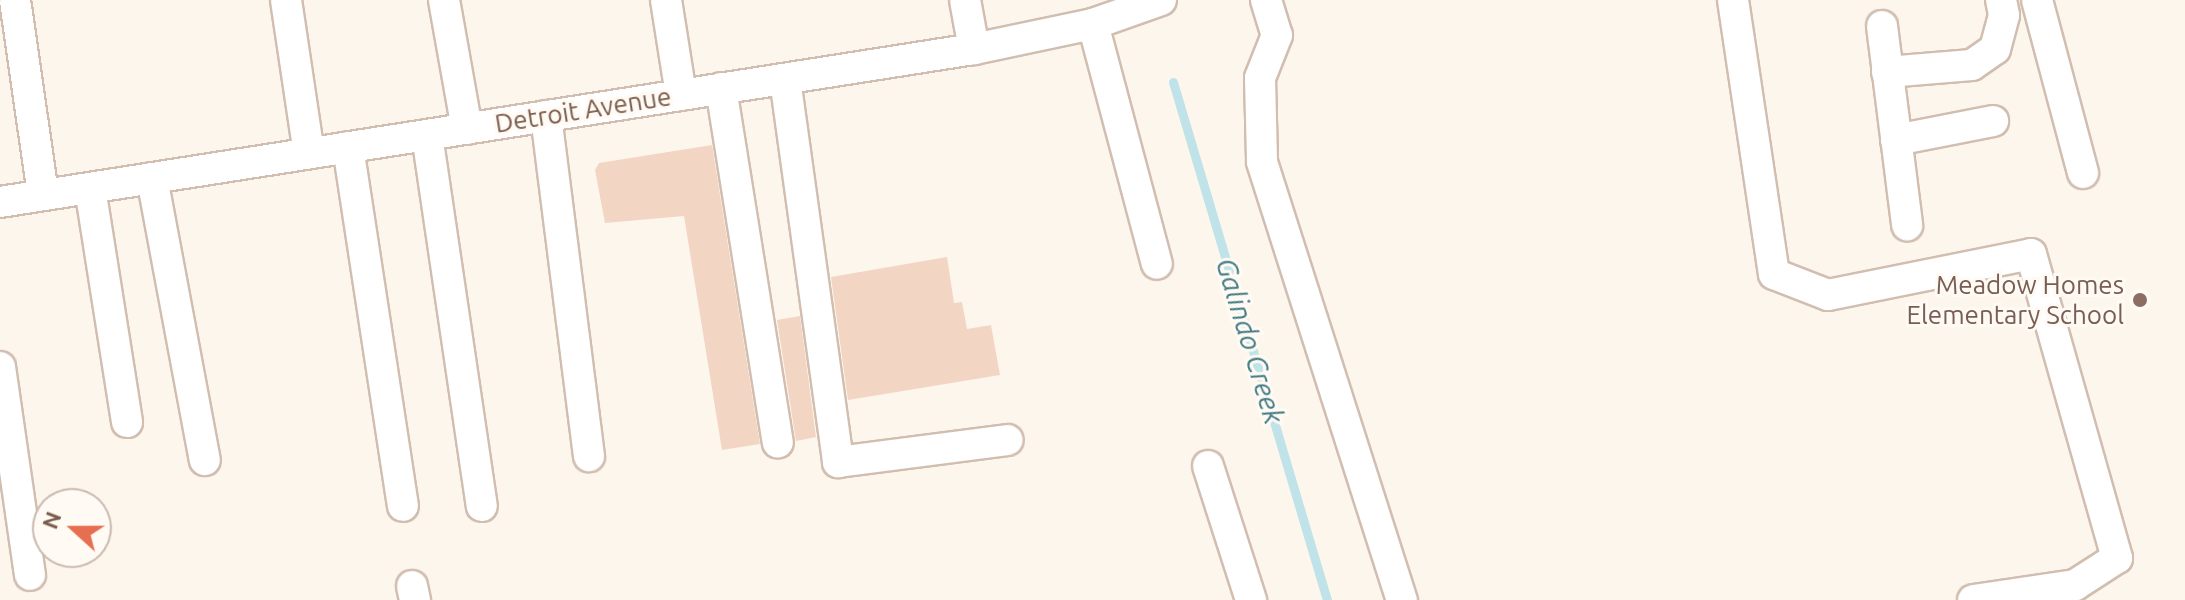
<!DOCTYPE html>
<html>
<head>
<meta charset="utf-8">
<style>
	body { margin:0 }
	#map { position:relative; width:2185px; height:600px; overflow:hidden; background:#fdf6ec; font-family:Ubuntu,sans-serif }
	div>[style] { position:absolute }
	.stream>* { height:9px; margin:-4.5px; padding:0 4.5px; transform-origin:4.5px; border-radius:4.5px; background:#bfe3e8 }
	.building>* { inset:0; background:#f3d5c3 }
	.roads { filter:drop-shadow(2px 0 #d1beb0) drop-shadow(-2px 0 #d1beb0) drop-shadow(0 2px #d1beb0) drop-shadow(0 -2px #d1beb0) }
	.minor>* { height:30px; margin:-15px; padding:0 15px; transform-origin:15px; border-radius:15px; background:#fff }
	.dots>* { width:22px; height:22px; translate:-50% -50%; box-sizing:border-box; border:4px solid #fffaf3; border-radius:50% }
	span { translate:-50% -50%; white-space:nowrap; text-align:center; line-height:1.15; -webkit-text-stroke:6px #fffaf3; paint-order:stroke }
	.street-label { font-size:26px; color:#7a5c4d }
	.education-label { font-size:26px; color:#785e54 }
	.right { translate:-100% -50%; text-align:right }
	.water-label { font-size:28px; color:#437c86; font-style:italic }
	.north { position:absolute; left:32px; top:488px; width:80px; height:80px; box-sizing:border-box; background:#fffaf3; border:2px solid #cabbb1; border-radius:50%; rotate:291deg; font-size:22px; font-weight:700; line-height:32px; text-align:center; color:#7a5c4d }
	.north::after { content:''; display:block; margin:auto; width:28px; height:36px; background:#e76f51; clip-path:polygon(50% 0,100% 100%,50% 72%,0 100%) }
</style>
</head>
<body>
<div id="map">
	<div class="stream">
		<i style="left:1173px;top:82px;width:540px;rotate:73.44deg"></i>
	</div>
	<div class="building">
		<i style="clip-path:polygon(712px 145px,760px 444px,722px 450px,684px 216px,605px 223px,595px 170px,599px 163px)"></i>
		<i style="clip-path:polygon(947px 257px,954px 303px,962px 302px,967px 329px,991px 325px,1000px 375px,848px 400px,831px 277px)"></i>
		<i style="clip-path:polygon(800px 316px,816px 437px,796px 441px,777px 320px)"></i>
	</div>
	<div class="roads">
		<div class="minor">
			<i style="left:15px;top:0;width:197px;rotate:81.8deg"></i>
			<i style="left:286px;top:0;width:155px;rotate:81.5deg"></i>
			<i style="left:444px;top:0;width:131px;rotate:79.9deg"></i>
			<i style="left:666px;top:0;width:96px;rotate:81deg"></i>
			<i style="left:965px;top:0;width:50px;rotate:79.6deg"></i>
			<i style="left:1266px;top:0;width:37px;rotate:73deg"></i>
			<i style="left:1277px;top:35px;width:46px;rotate:111.6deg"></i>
			<i style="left:1260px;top:78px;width:84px;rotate:88.6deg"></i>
			<i style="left:1262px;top:162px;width:460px;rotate:72.3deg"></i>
			<i style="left:1733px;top:0;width:277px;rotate:81.5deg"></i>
			<i style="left:1774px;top:274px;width:58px;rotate:21.3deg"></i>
			<i style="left:1828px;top:295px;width:207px;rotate:-11.4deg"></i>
			<i style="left:2031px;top:254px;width:316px;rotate:74.2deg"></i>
			<i style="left:2117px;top:558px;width:50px;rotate:147.3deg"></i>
			<i style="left:2075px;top:585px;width:103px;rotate:171.6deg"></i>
			<i style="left:2037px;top:0;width:179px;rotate:75.1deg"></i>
			<i style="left:1093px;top:24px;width:248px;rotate:75.1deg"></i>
			<i style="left:1882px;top:26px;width:201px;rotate:82.8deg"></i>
			<i style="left:1887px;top:72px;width:85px;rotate:-4.7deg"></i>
			<i style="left:1972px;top:65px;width:28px;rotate:-35deg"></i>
			<i style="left:1995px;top:49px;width:35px;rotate:-75deg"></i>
			<i style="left:2004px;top:15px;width:15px;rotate:-101deg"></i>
			<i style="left:785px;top:79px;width:387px;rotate:82.1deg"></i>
			<i style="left:838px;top:462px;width:171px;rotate:-7.4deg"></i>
			<i style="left:721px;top:88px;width:359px;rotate:80.9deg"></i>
			<i style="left:546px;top:116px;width:343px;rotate:82.8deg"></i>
			<i style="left:427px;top:135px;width:375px;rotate:81.6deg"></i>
			<i style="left:1896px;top:140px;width:99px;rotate:-11.1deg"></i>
			<i style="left:348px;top:147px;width:363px;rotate:81.3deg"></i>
			<i style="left:152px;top:178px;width:287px;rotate:79.4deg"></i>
			<i style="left:90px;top:188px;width:237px;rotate:81deg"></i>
			<i style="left:0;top:202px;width:986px;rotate:-8.93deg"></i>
			<i style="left:974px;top:49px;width:122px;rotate:-11.9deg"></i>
			<i style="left:1093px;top:24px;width:72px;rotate:-19.4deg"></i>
			<i style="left:0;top:367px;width:210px;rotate:81.8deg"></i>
			<i style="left:1208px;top:466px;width:141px;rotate:72.2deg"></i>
			<i style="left:412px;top:586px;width:14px;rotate:78deg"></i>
		</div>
	</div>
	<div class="dots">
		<i style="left:2140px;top:300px;background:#8d6e63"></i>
	</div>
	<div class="street-label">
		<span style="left:583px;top:110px;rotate:-9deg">Detroit Avenue</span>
	</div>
	<div class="education-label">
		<span class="right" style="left:2124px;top:300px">Meadow Homes<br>Elementary School</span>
	</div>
	<div class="water-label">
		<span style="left:1250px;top:341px;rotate:73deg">Galindo Creek</span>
	</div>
	<div class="north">N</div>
</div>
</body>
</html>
